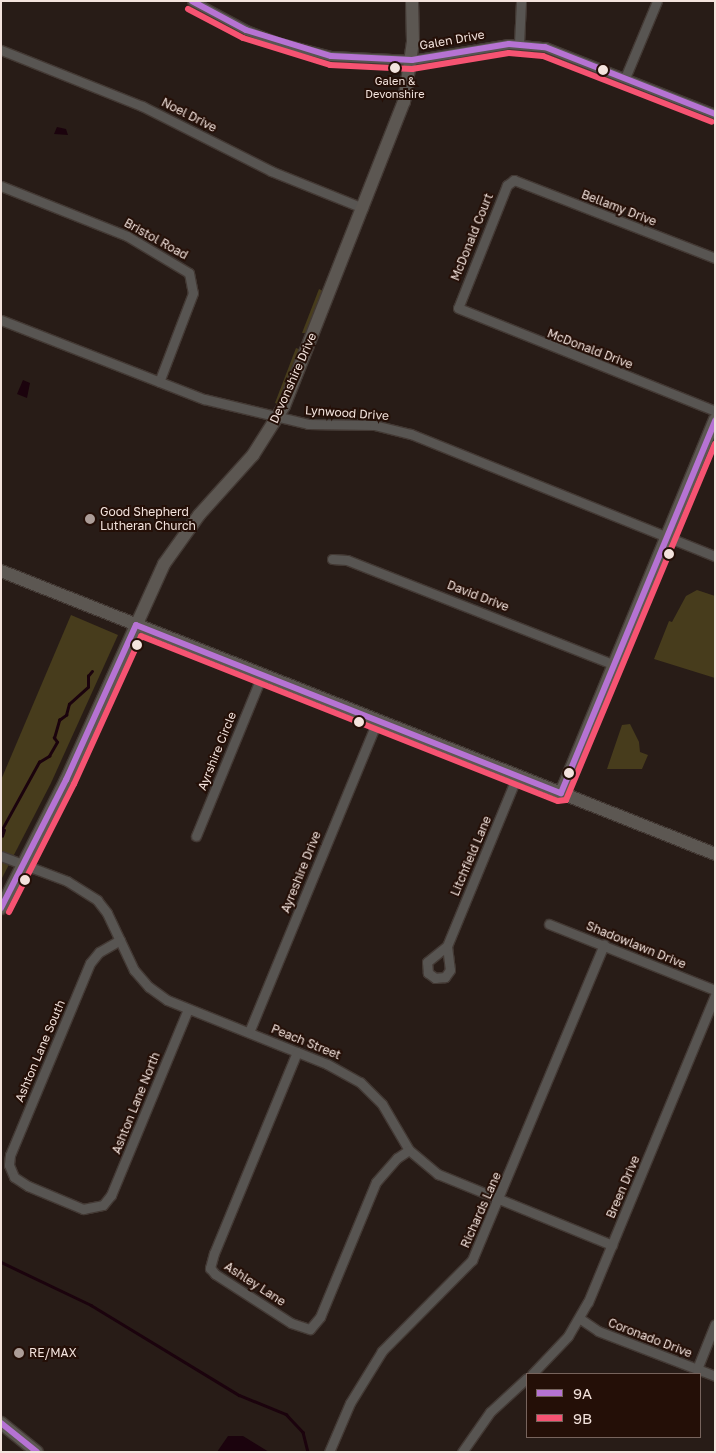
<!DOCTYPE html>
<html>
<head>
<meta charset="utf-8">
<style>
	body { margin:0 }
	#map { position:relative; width:716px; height:1453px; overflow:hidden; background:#281c17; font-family:"Golos Text",sans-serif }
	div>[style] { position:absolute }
	.green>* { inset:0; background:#473c1c }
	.water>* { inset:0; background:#1b030d }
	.stream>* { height:2.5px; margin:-1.25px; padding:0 1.25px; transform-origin:1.25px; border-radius:1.25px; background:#1b030d }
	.roads { filter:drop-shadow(1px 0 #433934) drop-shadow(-1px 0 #433934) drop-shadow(0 1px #433934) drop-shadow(0 -1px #433934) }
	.street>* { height:9px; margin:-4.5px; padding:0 4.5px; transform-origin:4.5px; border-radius:4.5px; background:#585552 }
	.secondary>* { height:12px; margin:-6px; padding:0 6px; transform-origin:6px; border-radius:6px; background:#5c5752 }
	.bus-1>* { height:6px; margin:-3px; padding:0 3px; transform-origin:3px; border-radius:3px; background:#b673d3 }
	.bus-2>* { height:6px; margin:-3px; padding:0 3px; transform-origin:3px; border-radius:3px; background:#f65372 }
	.dots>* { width:14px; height:14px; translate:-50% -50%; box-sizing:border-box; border:2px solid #240f07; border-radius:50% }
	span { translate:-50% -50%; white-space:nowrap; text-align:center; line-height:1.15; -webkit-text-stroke:4px #240f07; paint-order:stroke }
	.bus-label { font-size:11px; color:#f3e3dd }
	.street-label { font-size:12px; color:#f3e3dd }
	.poi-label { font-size:12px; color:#f3e3dd }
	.left { translate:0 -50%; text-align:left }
	.frame { position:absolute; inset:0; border:2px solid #f3e3dd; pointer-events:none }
	.legend { position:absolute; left:526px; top:1373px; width:175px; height:65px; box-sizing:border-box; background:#240f07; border:1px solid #77645d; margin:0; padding:6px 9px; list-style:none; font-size:15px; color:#f3e3dd }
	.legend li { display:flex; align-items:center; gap:10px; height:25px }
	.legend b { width:25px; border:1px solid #77645d }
</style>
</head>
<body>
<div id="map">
	<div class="green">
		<i style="clip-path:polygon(319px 289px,323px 291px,307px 333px,302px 333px)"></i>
		<i style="clip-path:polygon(296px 348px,301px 350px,279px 404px,275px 403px)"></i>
		<i style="clip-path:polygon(697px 590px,715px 596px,715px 678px,654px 659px,669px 621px,672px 622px,686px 596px)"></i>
		<i style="clip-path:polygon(71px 615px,118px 635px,51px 783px,1px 880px,1px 780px)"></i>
		<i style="clip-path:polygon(630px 724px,639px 742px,640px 752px,648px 755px,642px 769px,607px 769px,622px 725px)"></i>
	</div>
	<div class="water">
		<i style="clip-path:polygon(57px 127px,66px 129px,68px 135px,54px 134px)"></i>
		<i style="clip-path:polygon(23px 380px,30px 383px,27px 398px,17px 394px)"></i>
		<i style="clip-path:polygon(228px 1436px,243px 1436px,269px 1452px,217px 1452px)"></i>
	</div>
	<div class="stream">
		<i style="left:1px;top:831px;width:79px;rotate:-61.2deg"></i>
		<i style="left:39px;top:762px;width:12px;rotate:-31deg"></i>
		<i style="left:49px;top:756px;width:16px;rotate:-60deg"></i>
		<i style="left:57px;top:742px;width:5px;rotate:-127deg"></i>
		<i style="left:54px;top:738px;width:19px;rotate:-74deg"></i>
		<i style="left:59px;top:720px;width:9px;rotate:-36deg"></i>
		<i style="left:66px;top:715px;width:11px;rotate:-75deg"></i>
		<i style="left:69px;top:704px;width:25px;rotate:-42deg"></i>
		<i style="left:88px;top:687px;width:11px;rotate:-90deg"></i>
		<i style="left:88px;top:676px;width:6px;rotate:-51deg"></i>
		<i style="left:2px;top:836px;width:6px;rotate:-72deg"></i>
		<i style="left:1px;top:1262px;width:100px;rotate:25.5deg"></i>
		<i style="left:91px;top:1305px;width:173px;rotate:31.3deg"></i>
		<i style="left:239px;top:1395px;width:51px;rotate:22deg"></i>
		<i style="left:286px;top:1414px;width:25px;rotate:47deg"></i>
		<i style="left:303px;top:1432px;width:21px;rotate:76deg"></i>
	</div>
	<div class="roads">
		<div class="street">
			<i style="left:192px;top:1px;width:61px;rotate:28.2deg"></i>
			<i style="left:246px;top:30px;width:33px;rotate:21deg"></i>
			<i style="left:277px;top:42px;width:56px;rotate:14.5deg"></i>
			<i style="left:331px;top:56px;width:81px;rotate:2.8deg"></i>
			<i style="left:412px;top:60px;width:98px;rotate:-9.4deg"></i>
			<i style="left:509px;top:44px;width:36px;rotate:5deg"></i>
			<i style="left:545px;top:47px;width:183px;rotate:21.5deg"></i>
			<i style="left:519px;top:44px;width:43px;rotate:-87.3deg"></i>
			<i style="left:1px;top:50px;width:152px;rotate:21.7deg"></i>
			<i style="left:142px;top:106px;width:144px;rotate:26.7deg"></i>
			<i style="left:271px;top:171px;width:99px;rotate:21.9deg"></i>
			<i style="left:625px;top:78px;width:83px;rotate:-67.4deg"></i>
			<i style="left:1px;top:186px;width:136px;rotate:21.6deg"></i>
			<i style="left:127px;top:236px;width:72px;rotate:30.8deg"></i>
			<i style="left:189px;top:273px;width:20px;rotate:79deg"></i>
			<i style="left:193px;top:293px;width:95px;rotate:110.9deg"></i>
			<i style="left:715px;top:258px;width:216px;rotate:-158.8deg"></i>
			<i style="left:514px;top:180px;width:9px;rotate:144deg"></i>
			<i style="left:507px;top:185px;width:132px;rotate:111.7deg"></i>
			<i style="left:458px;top:308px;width:277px;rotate:21.8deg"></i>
			<i style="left:1px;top:320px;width:218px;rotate:21.3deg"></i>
			<i style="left:204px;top:399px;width:107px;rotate:13.5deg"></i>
			<i style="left:308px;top:424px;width:66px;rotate:0.9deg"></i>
			<i style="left:374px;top:425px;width:38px;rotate:14deg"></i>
			<i style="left:411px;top:434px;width:328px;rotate:21.9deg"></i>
			<i style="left:332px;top:559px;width:15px;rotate:4deg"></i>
			<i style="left:347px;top:560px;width:286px;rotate:21.4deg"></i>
			<i style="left:196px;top:836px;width:174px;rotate:-67.7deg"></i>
			<i style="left:1px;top:856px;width:71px;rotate:20.7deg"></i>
			<i style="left:67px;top:881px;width:36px;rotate:32deg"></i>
			<i style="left:97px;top:900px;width:16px;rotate:52deg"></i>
			<i style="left:107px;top:913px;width:63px;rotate:64.7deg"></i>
			<i style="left:134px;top:970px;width:23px;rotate:49deg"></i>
			<i style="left:149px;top:987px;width:22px;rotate:36deg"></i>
			<i style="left:167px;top:1000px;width:172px;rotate:21.8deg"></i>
			<i style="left:327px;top:1064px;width:38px;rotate:29deg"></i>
			<i style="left:360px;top:1082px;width:31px;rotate:45deg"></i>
			<i style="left:382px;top:1104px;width:53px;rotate:59.6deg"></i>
			<i style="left:409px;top:1150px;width:38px;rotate:40deg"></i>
			<i style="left:438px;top:1174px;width:188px;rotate:22.2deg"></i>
			<i style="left:549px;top:924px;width:179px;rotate:21.7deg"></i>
			<i style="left:120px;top:940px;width:24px;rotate:150deg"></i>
			<i style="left:99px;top:952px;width:14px;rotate:129deg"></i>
			<i style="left:90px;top:963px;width:208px;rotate:112.6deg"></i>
			<i style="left:10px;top:1155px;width:10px;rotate:96deg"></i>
			<i style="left:9px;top:1165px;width:13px;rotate:67deg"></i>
			<i style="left:14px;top:1177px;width:17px;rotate:33deg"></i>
			<i style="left:28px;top:1186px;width:60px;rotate:22.7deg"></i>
			<i style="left:83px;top:1209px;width:20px;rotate:-11deg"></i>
			<i style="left:103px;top:1205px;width:13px;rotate:-51deg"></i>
			<i style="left:111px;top:1195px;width:201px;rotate:-67.5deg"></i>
			<i style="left:447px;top:946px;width:184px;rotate:-67.6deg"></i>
			<i style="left:447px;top:946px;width:24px;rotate:83deg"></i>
			<i style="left:450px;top:970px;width:9px;rotate:126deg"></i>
			<i style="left:445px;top:977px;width:10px;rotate:174deg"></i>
			<i style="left:435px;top:978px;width:9px;rotate:-144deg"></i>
			<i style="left:428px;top:973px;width:11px;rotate:-95deg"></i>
			<i style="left:427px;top:962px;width:26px;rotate:-39deg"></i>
			<i style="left:249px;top:1032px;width:336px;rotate:-67.6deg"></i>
			<i style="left:297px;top:1052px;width:217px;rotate:112.4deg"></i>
			<i style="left:214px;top:1253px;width:16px;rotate:105deg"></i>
			<i style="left:210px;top:1268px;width:8px;rotate:50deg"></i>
			<i style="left:215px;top:1274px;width:90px;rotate:32.8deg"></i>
			<i style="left:291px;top:1323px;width:20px;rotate:18deg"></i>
			<i style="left:310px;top:1329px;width:16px;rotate:-50deg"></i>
			<i style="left:320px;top:1317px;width:146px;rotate:-67.5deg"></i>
			<i style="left:376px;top:1182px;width:32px;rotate:-49deg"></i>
			<i style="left:397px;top:1158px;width:14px;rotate:-34deg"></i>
			<i style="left:579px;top:1318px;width:23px;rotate:34deg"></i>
			<i style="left:598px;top:1331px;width:125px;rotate:21deg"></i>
			<i style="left:697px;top:1369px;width:48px;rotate:-68.2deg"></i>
			<i style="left:532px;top:1374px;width:52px;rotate:-46.5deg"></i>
			<i style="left:568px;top:1336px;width:39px;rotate:-60deg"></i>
			<i style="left:588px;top:1302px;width:331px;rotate:-67.5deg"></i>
			<i style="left:329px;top:1452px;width:53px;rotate:-66.8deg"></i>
			<i style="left:350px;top:1403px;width:61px;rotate:-58.4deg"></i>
			<i style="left:382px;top:1351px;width:128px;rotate:-45.3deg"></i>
			<i style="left:472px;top:1260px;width:342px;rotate:-67.3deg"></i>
			<i style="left:462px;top:1452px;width:49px;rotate:-55deg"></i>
			<i style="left:490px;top:1412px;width:50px;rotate:-42.6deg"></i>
		</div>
		<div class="secondary">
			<i style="left:1px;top:571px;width:768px;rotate:21.62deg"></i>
			<i style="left:561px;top:793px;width:404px;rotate:-67.6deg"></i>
			<i style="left:1px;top:908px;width:144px;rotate:-63.1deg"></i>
			<i style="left:66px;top:780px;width:237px;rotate:-65.6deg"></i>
			<i style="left:164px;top:564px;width:60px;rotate:-54.5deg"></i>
			<i style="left:199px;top:515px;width:81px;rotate:-48deg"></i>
			<i style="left:253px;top:455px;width:58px;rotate:-57.7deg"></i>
			<i style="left:284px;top:406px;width:327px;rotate:-68.5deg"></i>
			<i style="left:404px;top:102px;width:61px;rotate:-81.5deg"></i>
			<i style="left:413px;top:42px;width:41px;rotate:-91.4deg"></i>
			<i style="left:1px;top:1423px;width:46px;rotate:38.9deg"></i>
		</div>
	</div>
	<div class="bus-1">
		<i style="left:192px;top:1px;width:61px;rotate:28.2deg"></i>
		<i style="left:246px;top:30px;width:89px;rotate:17deg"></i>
		<i style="left:331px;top:56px;width:81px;rotate:2.8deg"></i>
		<i style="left:412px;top:60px;width:98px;rotate:-9.4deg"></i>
		<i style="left:509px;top:44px;width:36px;rotate:5deg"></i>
		<i style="left:545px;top:47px;width:183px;rotate:21.5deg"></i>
		<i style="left:1px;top:908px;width:144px;rotate:-63.1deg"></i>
		<i style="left:66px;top:780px;width:170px;rotate:-65.7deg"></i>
		<i style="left:136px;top:625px;width:457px;rotate:21.6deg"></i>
		<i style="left:561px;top:793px;width:403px;rotate:-67.5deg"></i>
		<i style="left:1px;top:1423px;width:46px;rotate:38.9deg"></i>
	</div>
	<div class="bus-2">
		<i style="left:188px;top:9px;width:62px;rotate:27.8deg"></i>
		<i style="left:243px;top:38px;width:91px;rotate:17.2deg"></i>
		<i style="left:330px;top:65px;width:82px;rotate:2.8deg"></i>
		<i style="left:412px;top:69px;width:98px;rotate:-9.4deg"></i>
		<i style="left:509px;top:53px;width:34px;rotate:5deg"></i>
		<i style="left:543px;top:56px;width:181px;rotate:21.3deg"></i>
		<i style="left:9px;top:912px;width:144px;rotate:-63.1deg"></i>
		<i style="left:74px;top:784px;width:162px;rotate:-65.6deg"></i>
		<i style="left:141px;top:636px;width:448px;rotate:21.6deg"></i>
		<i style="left:558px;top:801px;width:8px;rotate:-7deg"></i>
		<i style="left:566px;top:800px;width:386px;rotate:-67.3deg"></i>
	</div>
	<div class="dots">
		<i style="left:395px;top:68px;background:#f3e3dd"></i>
		<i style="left:603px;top:70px;background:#f3e3dd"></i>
		<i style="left:90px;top:519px;background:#ac9d98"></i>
		<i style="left:669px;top:554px;background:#f3e3dd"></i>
		<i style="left:137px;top:645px;background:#f3e3dd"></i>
		<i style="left:359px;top:722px;background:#f3e3dd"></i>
		<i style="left:569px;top:773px;background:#f3e3dd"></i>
		<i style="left:25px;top:880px;background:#f3e3dd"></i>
		<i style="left:19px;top:1353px;background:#ac9d98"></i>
	</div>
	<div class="bus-label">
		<span style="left:395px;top:88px">Galen &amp;<br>Devonshire</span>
	</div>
	<div class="street-label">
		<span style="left:452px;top:40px;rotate:-10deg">Galen Drive</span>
		<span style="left:189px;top:115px;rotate:27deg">Noel Drive</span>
		<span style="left:619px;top:208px;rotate:21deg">Bellamy Drive</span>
		<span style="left:472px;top:237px;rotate:-68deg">McDonald Court</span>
		<span style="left:156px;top:239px;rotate:29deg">Bristol Road</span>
		<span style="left:590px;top:349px;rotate:21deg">McDonald Drive</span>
		<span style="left:293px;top:378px;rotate:-66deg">Devonshire Drive</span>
		<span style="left:347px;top:413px;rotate:4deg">Lynwood Drive</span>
		<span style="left:478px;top:596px;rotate:21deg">David Drive</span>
		<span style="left:217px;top:751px;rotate:-68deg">Ayrshire Circle</span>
		<span style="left:471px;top:856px;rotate:-67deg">Litchfield Lane</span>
		<span style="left:301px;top:872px;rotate:-68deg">Ayreshire Drive</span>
		<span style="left:636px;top:945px;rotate:22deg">Shadowlawn Drive</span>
		<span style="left:306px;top:1042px;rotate:22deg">Peach Street</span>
		<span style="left:40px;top:1051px;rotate:-67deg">Ashton Lane South</span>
		<span style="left:136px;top:1103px;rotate:-68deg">Ashton Lane North</span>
		<span style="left:623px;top:1187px;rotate:-67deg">Breen Drive</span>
		<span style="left:481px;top:1210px;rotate:-66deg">Richards Lane</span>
		<span style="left:255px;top:1284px;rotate:33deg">Ashley Lane</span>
		<span style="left:650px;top:1338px;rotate:21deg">Coronado Drive</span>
	</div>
	<div class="poi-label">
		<span class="left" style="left:100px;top:519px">Good Shepherd<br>Lutheran Church</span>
		<span class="left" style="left:29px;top:1353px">RE/MAX</span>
	</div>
	<div class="frame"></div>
	<ul class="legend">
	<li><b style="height:6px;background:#b673d3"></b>9A</li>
	<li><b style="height:6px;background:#f65372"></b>9B</li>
	</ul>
</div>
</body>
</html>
